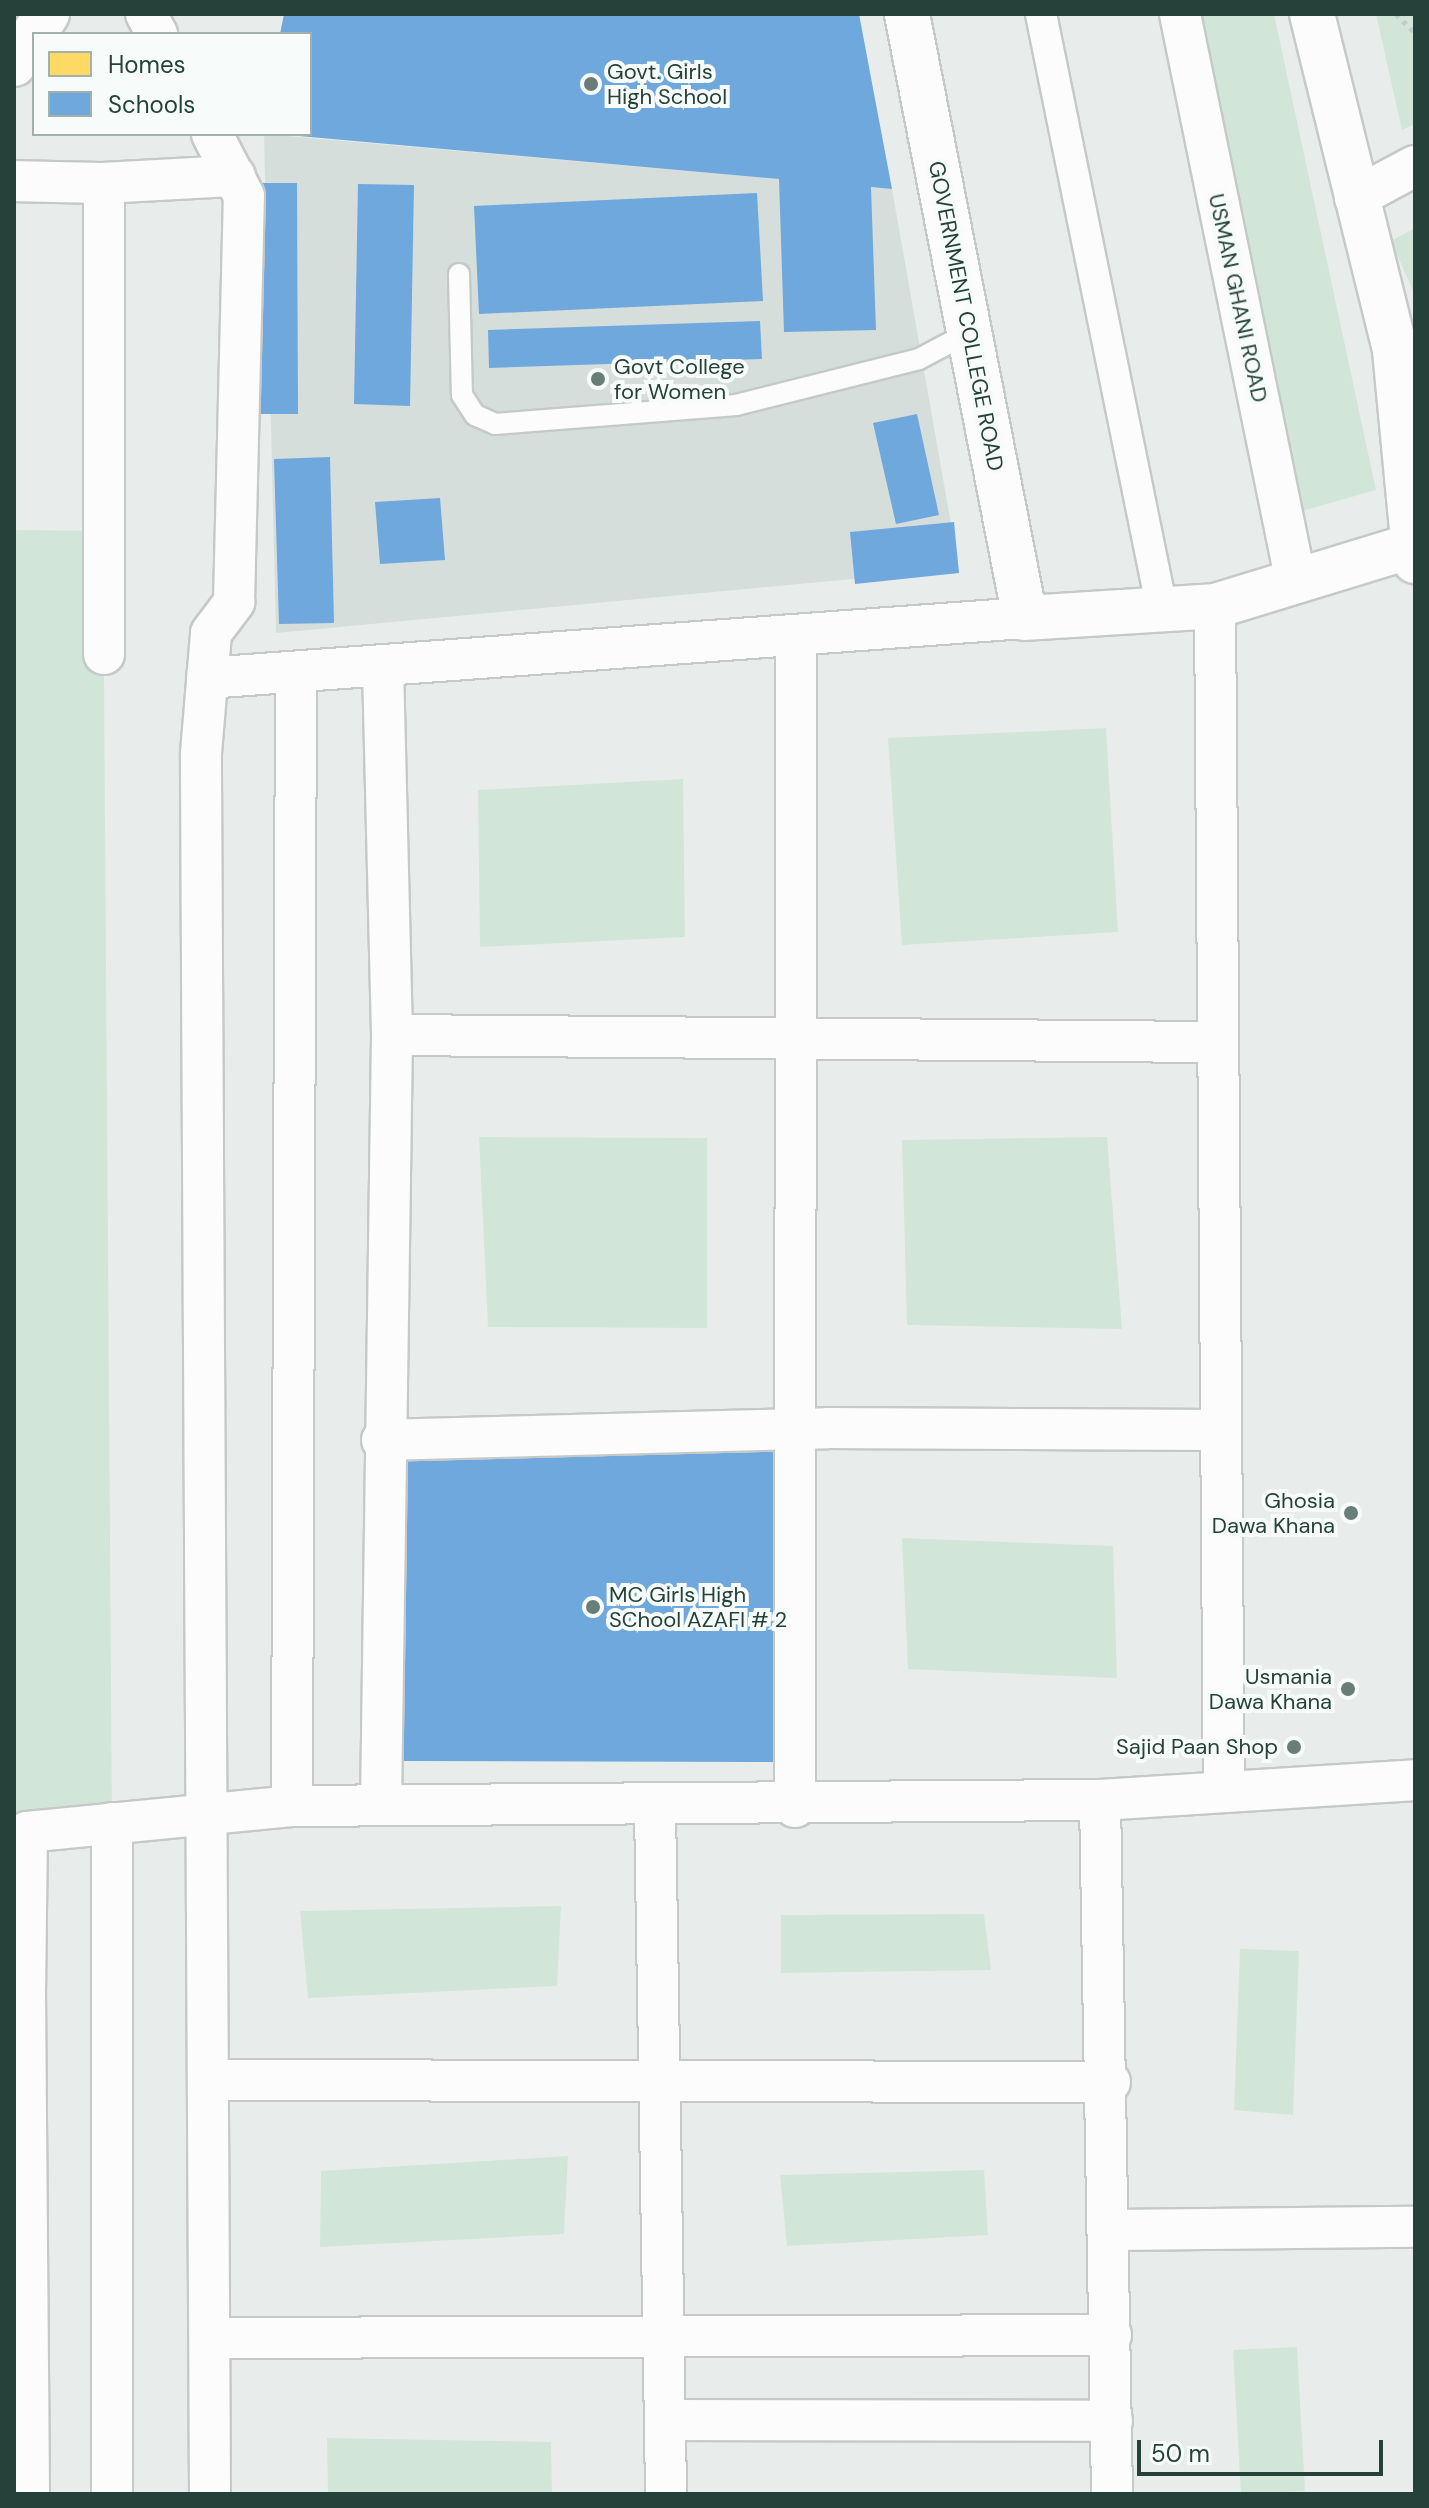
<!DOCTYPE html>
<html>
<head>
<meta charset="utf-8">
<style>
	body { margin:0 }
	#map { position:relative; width:1429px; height:2508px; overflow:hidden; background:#e8edeb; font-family:"DM Sans",sans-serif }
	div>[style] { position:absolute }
	.built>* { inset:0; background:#d6dedb }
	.green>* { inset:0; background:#d1e6d8 }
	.homes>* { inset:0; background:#ffd966 }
	.schools>* { inset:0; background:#6fa8dc }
	.path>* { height:5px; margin-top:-2.5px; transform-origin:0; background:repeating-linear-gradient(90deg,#c3ccca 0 4px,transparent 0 10px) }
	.roads { filter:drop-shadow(2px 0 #c5cac8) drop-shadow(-2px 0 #c5cac8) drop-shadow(0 2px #c5cac8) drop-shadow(0 -2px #c5cac8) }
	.service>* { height:20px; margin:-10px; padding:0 10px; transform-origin:10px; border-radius:10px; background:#fcfcfc }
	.pedestrian>* { height:30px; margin:-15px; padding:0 15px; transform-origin:15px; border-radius:15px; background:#fcfcfc }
	.minor>* { height:40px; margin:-20px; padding:0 20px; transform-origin:20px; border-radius:20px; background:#fcfcfc }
	.tertiary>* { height:44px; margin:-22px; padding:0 22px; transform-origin:22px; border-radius:22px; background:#fcfcfc }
	.dots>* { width:22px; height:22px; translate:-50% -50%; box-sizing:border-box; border:4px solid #f7fbf9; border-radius:50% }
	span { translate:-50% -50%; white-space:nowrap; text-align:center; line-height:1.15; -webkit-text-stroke:8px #f7fbf9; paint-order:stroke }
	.poi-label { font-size:22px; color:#24423a }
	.left { translate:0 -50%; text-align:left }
	.right { translate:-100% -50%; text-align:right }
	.street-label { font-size:22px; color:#24423a }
	.frame { position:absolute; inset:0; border:16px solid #24423a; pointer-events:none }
	.legend { position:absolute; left:32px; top:32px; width:280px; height:104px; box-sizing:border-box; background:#f7fbf9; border:2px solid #a3b1ad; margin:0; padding:10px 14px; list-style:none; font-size:24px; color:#24423a }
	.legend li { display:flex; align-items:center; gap:16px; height:40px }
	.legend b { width:40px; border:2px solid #a3b1ad }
	.scale { position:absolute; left:1137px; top:2440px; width:246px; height:36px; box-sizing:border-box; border:4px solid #24423a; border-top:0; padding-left:10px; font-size:24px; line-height:28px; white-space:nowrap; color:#24423a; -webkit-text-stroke:6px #f7fbf9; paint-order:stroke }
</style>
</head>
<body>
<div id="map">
	<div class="built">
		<i style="clip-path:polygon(264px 134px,892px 189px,959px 569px,276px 633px)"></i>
	</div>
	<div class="green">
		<i style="clip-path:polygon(1193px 14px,1274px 14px,1376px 490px,1295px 513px)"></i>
		<i style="clip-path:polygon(1376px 14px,1415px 14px,1415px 124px,1402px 130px)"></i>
		<i style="clip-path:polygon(1415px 228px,1415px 295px,1391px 241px)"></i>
		<i style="clip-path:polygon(14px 530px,103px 531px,112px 1823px,14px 1820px)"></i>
		<i style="clip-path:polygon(1106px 728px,1118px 932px,902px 945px,888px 738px)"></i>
		<i style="clip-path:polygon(683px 779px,685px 937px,480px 947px,478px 790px)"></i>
		<i style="clip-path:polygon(479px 1137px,707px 1138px,707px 1328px,488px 1327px)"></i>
		<i style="clip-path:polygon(1107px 1137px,1122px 1329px,907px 1325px,902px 1140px)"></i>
		<i style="clip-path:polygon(902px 1538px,1113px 1546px,1117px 1678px,908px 1669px)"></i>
		<i style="clip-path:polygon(561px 1906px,557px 1986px,308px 1998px,300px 1911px)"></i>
		<i style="clip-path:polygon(984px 1914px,991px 1970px,781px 1973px,781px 1915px)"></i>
		<i style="clip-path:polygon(1240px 1949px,1299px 1951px,1293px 2115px,1234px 2110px)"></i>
		<i style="clip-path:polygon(568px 2156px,564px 2234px,320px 2247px,321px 2171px)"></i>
		<i style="clip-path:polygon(984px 2170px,988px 2235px,787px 2246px,780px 2175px)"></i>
		<i style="clip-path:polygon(1297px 2347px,1305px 2491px,1241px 2494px,1233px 2350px)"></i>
		<i style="clip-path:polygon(327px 2438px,551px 2442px,552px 2494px,328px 2494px)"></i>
	</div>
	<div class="homes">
		<i style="clip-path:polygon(463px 14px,514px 14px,517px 79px,466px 81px)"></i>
		<i style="clip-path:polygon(803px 14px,842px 14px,868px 153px,830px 160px)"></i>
		<i style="clip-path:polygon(599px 116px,805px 116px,806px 155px,599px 155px)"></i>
	</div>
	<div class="schools">
		<i style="clip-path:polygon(284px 14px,859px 14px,892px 189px,871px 187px,876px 330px,784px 332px,779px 179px,299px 136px,310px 134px,310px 34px,280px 34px)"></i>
		<i style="clip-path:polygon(252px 183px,297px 183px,298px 414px,252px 414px)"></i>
		<i style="clip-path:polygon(358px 184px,414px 185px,410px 406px,354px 404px)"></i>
		<i style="clip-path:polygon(757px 193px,763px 301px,479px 314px,474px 206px)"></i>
		<i style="clip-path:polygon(760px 321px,762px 359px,489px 368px,488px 330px)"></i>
		<i style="clip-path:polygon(917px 414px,939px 515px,896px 524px,873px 423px)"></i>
		<i style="clip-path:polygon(330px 457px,334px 623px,279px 624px,274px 459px)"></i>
		<i style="clip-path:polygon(440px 498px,445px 560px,380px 564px,375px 502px)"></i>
		<i style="clip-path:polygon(954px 522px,959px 573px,855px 584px,850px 532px)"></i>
		<i style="clip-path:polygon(785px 1443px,784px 1762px,398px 1761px,405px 1454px)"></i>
	</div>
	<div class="path">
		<i style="left:1396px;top:14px;width:27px;rotate:45deg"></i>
	</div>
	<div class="roads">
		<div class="service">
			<i style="left:459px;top:274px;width:121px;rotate:88.6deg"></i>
			<i style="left:462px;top:395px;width:24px;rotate:57deg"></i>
			<i style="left:475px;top:415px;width:22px;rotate:24deg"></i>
			<i style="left:495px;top:424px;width:242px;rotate:-4.5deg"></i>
			<i style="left:736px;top:405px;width:189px;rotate:-14.1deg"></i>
			<i style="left:919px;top:359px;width:58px;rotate:-27.9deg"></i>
		</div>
		<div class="pedestrian">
			<i style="left:1041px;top:14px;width:607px;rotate:78.51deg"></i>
		</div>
		<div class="minor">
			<i style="left:146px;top:14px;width:23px;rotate:61deg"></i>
			<i style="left:1180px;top:14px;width:580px;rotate:78.46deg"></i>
			<i style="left:14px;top:181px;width:90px;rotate:1.3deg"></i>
			<i style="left:1355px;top:198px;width:68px;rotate:-28.1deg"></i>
			<i style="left:1215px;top:606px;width:1186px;rotate:89.57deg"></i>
			<i style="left:104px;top:654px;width:471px;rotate:-90deg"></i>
			<i style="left:104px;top:183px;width:131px;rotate:-3.1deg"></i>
			<i style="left:207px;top:678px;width:820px;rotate:-4.2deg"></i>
			<i style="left:392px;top:1035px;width:824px;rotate:0.49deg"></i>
			<i style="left:382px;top:1440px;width:446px;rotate:-1.5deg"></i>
			<i style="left:828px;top:1428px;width:391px;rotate:0.3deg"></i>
			<i style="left:381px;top:1805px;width:770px;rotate:-89.18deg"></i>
			<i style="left:392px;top:1035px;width:369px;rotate:-91.4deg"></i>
			<i style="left:292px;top:1806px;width:1134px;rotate:-89.8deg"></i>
			<i style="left:655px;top:1807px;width:687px;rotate:89.08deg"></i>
			<i style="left:795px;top:1807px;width:1172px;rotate:-89.95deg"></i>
			<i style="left:112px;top:1823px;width:671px;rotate:90deg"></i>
			<i style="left:14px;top:1993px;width:11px;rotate:5deg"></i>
			<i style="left:25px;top:1994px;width:162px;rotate:-89.3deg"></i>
			<i style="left:27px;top:1832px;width:266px;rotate:-5.6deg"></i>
			<i style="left:292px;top:1806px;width:808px;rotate:-0.43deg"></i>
			<i style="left:25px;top:1994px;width:500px;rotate:89.54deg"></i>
			<i style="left:209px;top:2080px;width:901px;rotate:0.13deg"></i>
			<i style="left:1111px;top:2230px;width:304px;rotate:-0.6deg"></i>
			<i style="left:212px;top:2338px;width:899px;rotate:-0.19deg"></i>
			<i style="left:666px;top:2420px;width:446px;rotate:0.1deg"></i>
			<i style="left:210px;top:2494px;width:1741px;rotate:-90.3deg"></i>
			<i style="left:201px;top:753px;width:120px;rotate:-85.2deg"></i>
			<i style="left:211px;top:633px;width:39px;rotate:-53deg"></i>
			<i style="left:234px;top:602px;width:406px;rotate:-88.6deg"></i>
			<i style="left:244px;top:196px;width:70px;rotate:-117.3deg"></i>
			<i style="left:1112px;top:2494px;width:694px;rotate:-90.99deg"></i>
			<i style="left:1100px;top:1800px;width:316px;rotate:-3.6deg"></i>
		</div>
		<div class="tertiary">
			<i style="left:907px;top:14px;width:615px;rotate:78.95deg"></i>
			<i style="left:1025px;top:618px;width:190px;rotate:-3.6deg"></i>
			<i style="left:1215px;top:606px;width:208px;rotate:-17deg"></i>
			<i style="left:1312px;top:14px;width:346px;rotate:76.1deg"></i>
			<i style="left:1395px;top:350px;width:212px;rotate:84.6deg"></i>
			<i style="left:14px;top:64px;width:60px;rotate:-56.6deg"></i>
		</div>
	</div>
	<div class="dots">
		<i style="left:591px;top:84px;background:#697e78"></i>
		<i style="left:598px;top:379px;background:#697e78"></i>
		<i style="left:1351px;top:1513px;background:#697e78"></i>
		<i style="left:593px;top:1607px;background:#697e78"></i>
		<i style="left:1348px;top:1689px;background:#697e78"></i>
		<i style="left:1294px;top:1747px;background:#697e78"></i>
	</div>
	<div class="poi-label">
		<span class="left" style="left:607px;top:84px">Govt. Girls<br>High School</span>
		<span class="left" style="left:614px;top:379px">Govt College<br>for Women</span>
		<span class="right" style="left:1335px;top:1513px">Ghosia<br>Dawa Khana</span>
		<span class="left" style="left:609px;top:1607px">MC Girls High<br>SChool AZAFI # 2</span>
		<span class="right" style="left:1332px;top:1689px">Usmania<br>Dawa Khana</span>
		<span class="right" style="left:1278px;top:1747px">Sajid Paan Shop</span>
	</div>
	<div class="street-label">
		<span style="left:1238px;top:298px;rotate:78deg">USMAN GHANI ROAD</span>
		<span style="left:966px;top:316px;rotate:79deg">GOVERNMENT COLLEGE ROAD</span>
	</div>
	<div class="frame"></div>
	<ul class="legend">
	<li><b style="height:22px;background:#ffd966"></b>Homes</li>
	<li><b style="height:22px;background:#6fa8dc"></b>Schools</li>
	</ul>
	<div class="scale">50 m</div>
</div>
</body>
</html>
